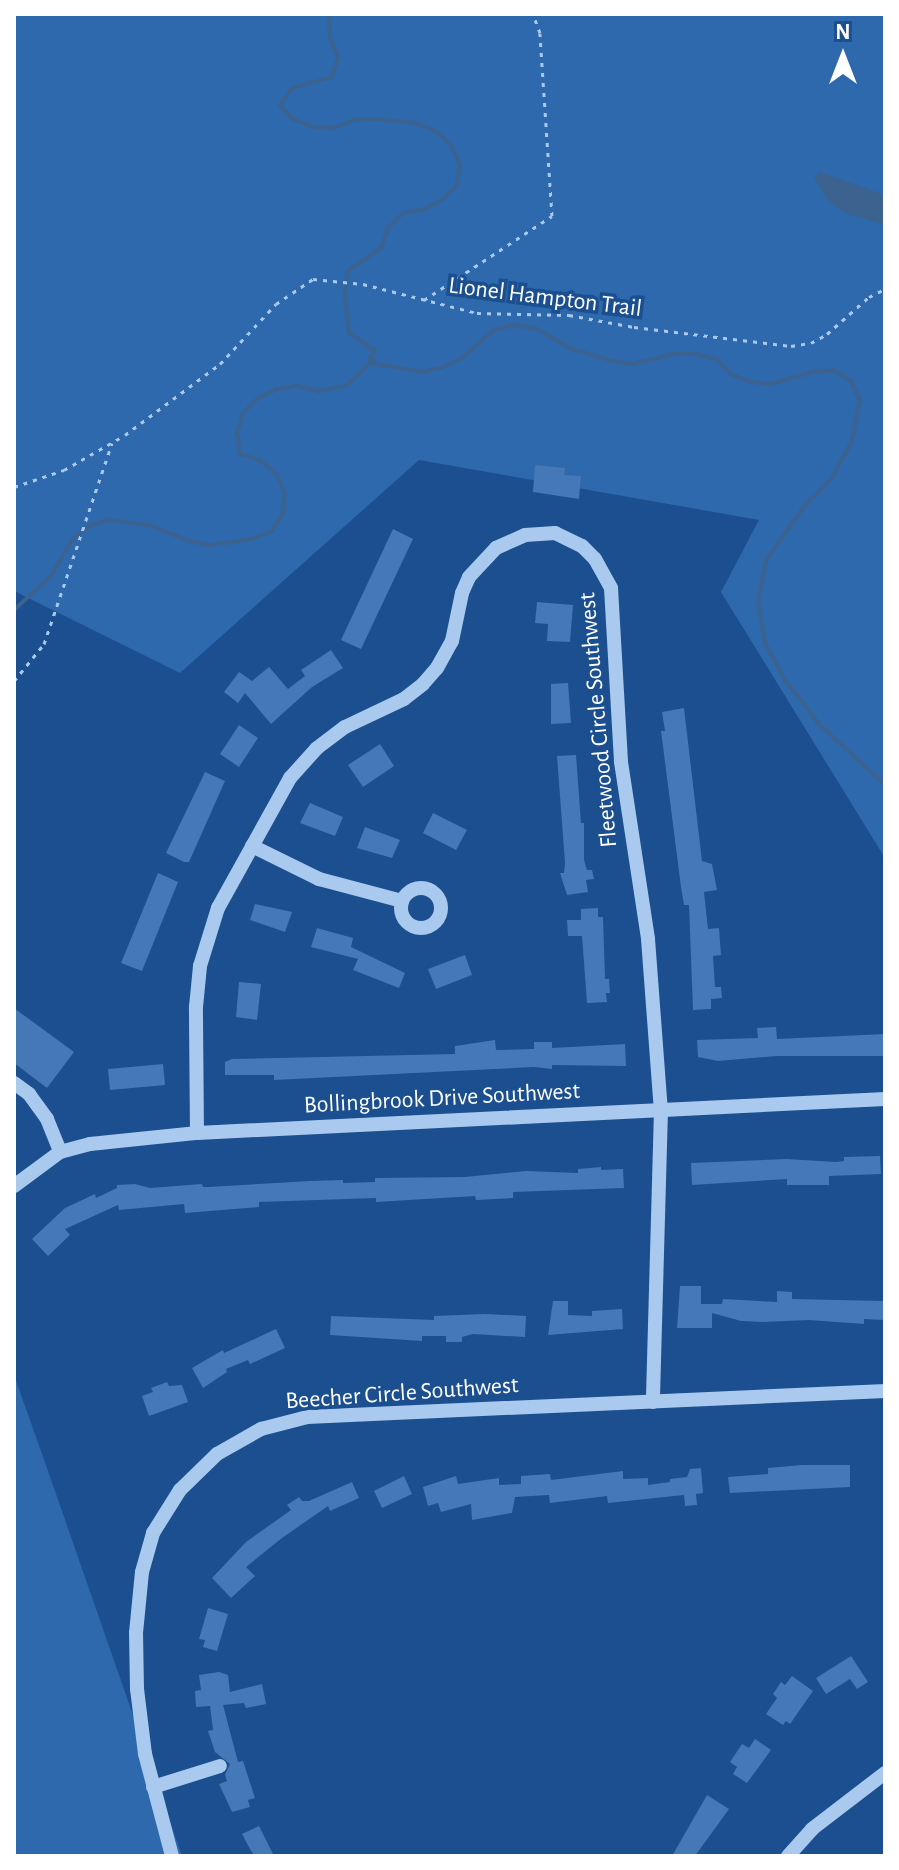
<!DOCTYPE html>
<html>
<head>
<meta charset="utf-8">
<style>
	body { margin:0 }
	#map { position:relative; width:899px; height:1870px; overflow:hidden; background:#1b4f8f; font-family:"Alegreya Sans",sans-serif }
	div>[style] { position:absolute }
	.green>* { inset:0; background:#2e69ad }
	.water>* { inset:0; background:#3c6290 }
	.stream>* { height:4px; margin:-2px; padding:0 2px; transform-origin:2px; border-radius:2px; background:#3c6290 }
	.building>* { inset:0; background:#4478b7 }
	.path>* { height:3px; margin-top:-1.5px; transform-origin:0; background:repeating-linear-gradient(90deg,#a9c9ee 0 4px,transparent 0 10px) }
	.minor>* { height:14px; margin:-7px; padding:0 7px; transform-origin:7px; border-radius:7px; background:#a9c9ee }
	.minor>.ring { margin:-7px; padding:0; box-sizing:content-box; background:none; border:14px solid #a9c9ee; border-radius:50% }
	span { translate:-50% -50%; white-space:nowrap; text-align:center; line-height:1.15; -webkit-text-stroke:7px #1b4f8f; paint-order:stroke }
	.street-label { font-size:24px; color:#fff }
	.frame { position:absolute; inset:0; border:16px solid #fff; pointer-events:none }
	.north { position:absolute; left:803px; top:16px; width:80px; height:80px; -webkit-text-stroke:6px #1b4f8f; paint-order:stroke; rotate:0deg; font-size:22px; font-weight:700; line-height:32px; text-align:center; color:#fff }
	.north::after { content:''; display:block; margin:auto; width:28px; height:36px; background:#fff; clip-path:polygon(50% 0,100% 100%,50% 72%,0 100%) }
</style>
</head>
<body>
<div id="map">
	<div class="green">
		<i style="clip-path:polygon(14px 14px,885px 14px,885px 858px,721px 592px,759px 520px,419px 460px,180px 673px,14px 591px)"></i>
		<i style="clip-path:polygon(14px 1375px,47px 1468px,182px 1856px,14px 1856px)"></i>
	</div>
	<div class="water">
		<i style="clip-path:polygon(820px 172px,885px 195px,885px 225px,845px 213px,828px 201px,814px 177px)"></i>
	</div>
	<div class="stream">
		<i style="left:371px;top:363px;width:53px;rotate:9.8deg"></i>
		<i style="left:423px;top:372px;width:21px;rotate:-14deg"></i>
		<i style="left:443px;top:367px;width:21px;rotate:-25deg"></i>
		<i style="left:462px;top:358px;width:43px;rotate:-41.2deg"></i>
		<i style="left:494px;top:330px;width:21px;rotate:-14deg"></i>
		<i style="left:514px;top:325px;width:21px;rotate:8deg"></i>
		<i style="left:535px;top:328px;width:43px;rotate:29.6deg"></i>
		<i style="left:572px;top:349px;width:42px;rotate:16.7deg"></i>
		<i style="left:612px;top:361px;width:21px;rotate:8deg"></i>
		<i style="left:633px;top:364px;width:42px;rotate:-13.7deg"></i>
		<i style="left:674px;top:354px;width:21px"></i>
		<i style="left:695px;top:354px;width:22px;rotate:13deg"></i>
		<i style="left:716px;top:359px;width:21px;rotate:45deg"></i>
		<i style="left:731px;top:374px;width:21px;rotate:23deg"></i>
		<i style="left:750px;top:382px;width:21px;rotate:5deg"></i>
		<i style="left:771px;top:384px;width:43px;rotate:-16.3deg"></i>
		<i style="left:812px;top:372px;width:21px;rotate:-5deg"></i>
		<i style="left:833px;top:370px;width:21px;rotate:31deg"></i>
		<i style="left:851px;top:381px;width:21px;rotate:65deg"></i>
		<i style="left:860px;top:400px;width:42px;rotate:101deg"></i>
		<i style="left:852px;top:441px;width:42px;rotate:118.4deg"></i>
		<i style="left:832px;top:478px;width:42px;rotate:134deg"></i>
		<i style="left:803px;top:508px;width:64px;rotate:125.4deg"></i>
		<i style="left:766px;top:560px;width:42px;rotate:101deg"></i>
		<i style="left:758px;top:601px;width:43px;rotate:80.5deg"></i>
		<i style="left:765px;top:643px;width:42px;rotate:61.6deg"></i>
		<i style="left:785px;top:680px;width:56px;rotate:52.3deg"></i>
		<i style="left:819px;top:724px;width:90px;rotate:42.7deg"></i>
		<i style="left:14px;top:610px;width:50px;rotate:-42.6deg"></i>
		<i style="left:51px;top:576px;width:42px;rotate:-59.7deg"></i>
		<i style="left:72px;top:540px;width:22px;rotate:-39deg"></i>
		<i style="left:89px;top:526px;width:21px;rotate:-17deg"></i>
		<i style="left:109px;top:520px;width:41px;rotate:7deg"></i>
		<i style="left:150px;top:525px;width:42px;rotate:22.3deg"></i>
		<i style="left:189px;top:541px;width:21px;rotate:11deg"></i>
		<i style="left:210px;top:545px;width:42px;rotate:-8.1deg"></i>
		<i style="left:252px;top:539px;width:22px;rotate:-22deg"></i>
		<i style="left:272px;top:531px;width:20px;rotate:-57deg"></i>
		<i style="left:283px;top:514px;width:21px;rotate:-85deg"></i>
		<i style="left:285px;top:493px;width:21px;rotate:-115deg"></i>
		<i style="left:276px;top:474px;width:21px;rotate:-139deg"></i>
		<i style="left:260px;top:460px;width:21px;rotate:-163deg"></i>
		<i style="left:240px;top:454px;width:21px;rotate:-98deg"></i>
		<i style="left:237px;top:433px;width:21px;rotate:-73deg"></i>
		<i style="left:243px;top:413px;width:21px;rotate:-45deg"></i>
		<i style="left:258px;top:398px;width:21px;rotate:-25deg"></i>
		<i style="left:277px;top:389px;width:20px;rotate:-9deg"></i>
		<i style="left:297px;top:386px;width:22px;rotate:13deg"></i>
		<i style="left:318px;top:391px;width:28px;rotate:-10deg"></i>
		<i style="left:346px;top:386px;width:38px;rotate:-43deg"></i>
		<i style="left:374px;top:360px;width:5px;rotate:-169deg"></i>
		<i style="left:369px;top:359px;width:10px;rotate:-53deg"></i>
		<i style="left:375px;top:351px;width:32px;rotate:-145deg"></i>
		<i style="left:349px;top:333px;width:39px;rotate:-96deg"></i>
		<i style="left:345px;top:294px;width:23px;rotate:-83deg"></i>
		<i style="left:348px;top:271px;width:40px;rotate:-34.9deg"></i>
		<i style="left:381px;top:248px;width:21px;rotate:-71deg"></i>
		<i style="left:388px;top:228px;width:21px;rotate:-45deg"></i>
		<i style="left:403px;top:213px;width:20px;rotate:-9deg"></i>
		<i style="left:423px;top:210px;width:21px;rotate:-28deg"></i>
		<i style="left:442px;top:200px;width:21px;rotate:-45deg"></i>
		<i style="left:457px;top:185px;width:20px;rotate:-81deg"></i>
		<i style="left:460px;top:165px;width:21px;rotate:-115deg"></i>
		<i style="left:451px;top:146px;width:21px;rotate:-135deg"></i>
		<i style="left:436px;top:131px;width:22px;rotate:-158deg"></i>
		<i style="left:416px;top:123px;width:41px;rotate:-174.4deg"></i>
		<i style="left:375px;top:119px;width:21px;rotate:177deg"></i>
		<i style="left:354px;top:120px;width:22px;rotate:158deg"></i>
		<i style="left:334px;top:128px;width:21px;rotate:-177deg"></i>
		<i style="left:313px;top:127px;width:22px;rotate:-158deg"></i>
		<i style="left:293px;top:119px;width:19px;rotate:-133deg"></i>
		<i style="left:280px;top:105px;width:21px;rotate:-55deg"></i>
		<i style="left:292px;top:88px;width:41px;rotate:-15.4deg"></i>
		<i style="left:332px;top:77px;width:21px;rotate:-73deg"></i>
		<i style="left:338px;top:57px;width:21px;rotate:-113deg"></i>
		<i style="left:330px;top:38px;width:24px;rotate:-92deg"></i>
	</div>
	<div class="building">
		<i style="clip-path:polygon(535px 465px,565px 468px,564px 475px,581px 476px,579px 499px,533px 492px)"></i>
		<i style="clip-path:polygon(393px 529px,413px 539px,361px 649px,341px 640px)"></i>
		<i style="clip-path:polygon(537px 602px,573px 605px,570px 642px,547px 641px,548px 624px,535px 623px)"></i>
		<i style="clip-path:polygon(331px 650px,343px 668px,312px 687px,271px 724px,245px 693px,238px 703px,224px 692px,239px 672px,252px 681px,269px 667px,288px 689px,305px 676px,301px 670px)"></i>
		<i style="clip-path:polygon(568px 683px,571px 723px,551px 724px,551px 684px)"></i>
		<i style="clip-path:polygon(684px 708px,702px 861px,712px 864px,717px 890px,704px 892px,708px 929px,719px 928px,721px 955px,713px 956px,715px 987px,721px 987px,722px 998px,711px 999px,711px 1009px,693px 1010px,689px 905px,684px 905px,681px 887px,661px 731px,665px 731px,662px 712px)"></i>
		<i style="clip-path:polygon(239px 725px,258px 738px,239px 767px,220px 754px)"></i>
		<i style="clip-path:polygon(380px 744px,394px 766px,363px 787px,348px 765px)"></i>
		<i style="clip-path:polygon(576px 755px,581px 823px,584px 823px,584px 860px,587px 870px,592px 870px,594px 879px,586px 880px,588px 892px,567px 895px,560px 873px,564px 873px,565px 863px,557px 756px)"></i>
		<i style="clip-path:polygon(205px 772px,225px 781px,189px 862px,184px 862px,166px 853px)"></i>
		<i style="clip-path:polygon(310px 803px,343px 817px,335px 836px,300px 823px)"></i>
		<i style="clip-path:polygon(433px 813px,467px 830px,456px 850px,423px 833px)"></i>
		<i style="clip-path:polygon(365px 827px,400px 840px,392px 858px,357px 848px)"></i>
		<i style="clip-path:polygon(158px 873px,178px 882px,142px 971px,121px 963px)"></i>
		<i style="clip-path:polygon(255px 904px,292px 912px,285px 932px,250px 920px)"></i>
		<i style="clip-path:polygon(598px 908px,598px 917px,603px 917px,605px 979px,609px 979px,610px 993px,606px 993px,607px 1002px,587px 1003px,582px 936px,568px 936px,567px 920px,581px 920px,581px 909px)"></i>
		<i style="clip-path:polygon(317px 928px,353px 938px,351px 947px,405px 973px,399px 988px,353px 970px,358px 959px,311px 947px)"></i>
		<i style="clip-path:polygon(465px 955px,472px 975px,436px 989px,428px 969px)"></i>
		<i style="clip-path:polygon(239px 982px,261px 984px,257px 1020px,236px 1017px)"></i>
		<i style="clip-path:polygon(14px 1008px,74px 1052px,47px 1088px,14px 1063px)"></i>
		<i style="clip-path:polygon(776px 1027px,777px 1039px,885px 1034px,885px 1056px,777px 1056px,718px 1061px,698px 1057px,697px 1040px,758px 1038px,757px 1028px)"></i>
		<i style="clip-path:polygon(495px 1040px,496px 1050px,534px 1049px,534px 1042px,552px 1042px,552px 1048px,625px 1044px,626px 1066px,552px 1065px,552px 1069px,534px 1067px,274px 1080px,274px 1075px,225px 1075px,225px 1062px,232px 1059px,455px 1054px,455px 1046px)"></i>
		<i style="clip-path:polygon(163px 1064px,165px 1085px,110px 1090px,108px 1069px)"></i>
		<i style="clip-path:polygon(880px 1156px,881px 1174px,829px 1176px,829px 1185px,787px 1185px,787px 1179px,692px 1185px,691px 1163px,787px 1159px,836px 1162px,844px 1161px,844px 1157px)"></i>
		<i style="clip-path:polygon(601px 1167px,601px 1170px,623px 1169px,624px 1188px,513px 1192px,513px 1198px,476px 1200px,475px 1196px,376px 1202px,376px 1198px,259px 1202px,259px 1207px,185px 1213px,184px 1204px,119px 1210px,118px 1205px,65px 1229px,70px 1235px,48px 1256px,32px 1239px,65px 1208px,95px 1194px,96px 1198px,117px 1188px,117px 1185px,135px 1184px,150px 1188px,202px 1184px,203px 1187px,208px 1187px,310px 1181px,343px 1180px,343px 1183px,375px 1182px,375px 1178px,465px 1177px,526px 1171px,578px 1173px,578px 1169px)"></i>
		<i style="clip-path:polygon(680px 1286px,701px 1286px,701px 1304px,722px 1304px,723px 1299px,777px 1302px,777px 1291px,792px 1292px,792px 1299px,885px 1301px,885px 1320px,864px 1319px,864px 1324px,809px 1320px,763px 1322px,741px 1321px,712px 1313px,712px 1328px,677px 1328px)"></i>
		<i style="clip-path:polygon(553px 1301px,568px 1301px,568px 1315px,592px 1316px,592px 1311px,622px 1309px,623px 1329px,548px 1335px)"></i>
		<i style="clip-path:polygon(485px 1314px,526px 1316px,525px 1337px,473px 1334px,462px 1337px,462px 1342px,446px 1342px,446px 1336px,422px 1336px,422px 1341px,330px 1335px,331px 1316px,434px 1320px,434px 1316px)"></i>
		<i style="clip-path:polygon(276px 1329px,285px 1348px,250px 1364px,248px 1360px,226px 1369px,227px 1372px,203px 1388px,192px 1368px,223px 1350px,224px 1353px)"></i>
		<i style="clip-path:polygon(167px 1382px,169px 1386px,182px 1385px,188px 1402px,149px 1416px,142px 1396px,153px 1392px,151px 1388px)"></i>
		<i style="clip-path:polygon(802px 1465px,850px 1465px,850px 1487px,730px 1493px,728px 1477px,768px 1474px,768px 1468px)"></i>
		<i style="clip-path:polygon(701px 1468px,703px 1493px,696px 1494px,697px 1505px,685px 1506px,684px 1495px,608px 1503px,607px 1496px,550px 1503px,549px 1495px,515px 1497px,512px 1513px,472px 1520px,471px 1504px,441px 1512px,438px 1503px,428px 1506px,423px 1487px,456px 1476px,458px 1484px,499px 1478px,499px 1485px,521px 1484px,521px 1476px,550px 1474px,551px 1480px,623px 1471px,623px 1479px,648px 1478px,648px 1485px,670px 1482px,670px 1479px,687px 1477px,690px 1469px)"></i>
		<i style="clip-path:polygon(404px 1476px,412px 1494px,382px 1508px,374px 1491px)"></i>
		<i style="clip-path:polygon(352px 1482px,359px 1498px,330px 1511px,328px 1506px,282px 1538px,246px 1567px,255px 1576px,231px 1598px,212px 1578px,246px 1542px,291px 1510px,287px 1505px,299px 1497px,302px 1501px,309px 1501px)"></i>
		<i style="clip-path:polygon(208px 1608px,228px 1614px,217px 1651px,203px 1647px,205px 1640px,199px 1639px)"></i>
		<i style="clip-path:polygon(851px 1656px,868px 1682px,857px 1689px,850px 1679px,826px 1694px,816px 1678px)"></i>
		<i style="clip-path:polygon(219px 1672px,228px 1675px,230px 1692px,262px 1684px,266px 1704px,246px 1708px,244px 1703px,223px 1705px,238px 1762px,243px 1761px,255px 1798px,248px 1800px,250px 1807px,232px 1812px,219px 1784px,227px 1781px,225px 1775px,230px 1764px,215px 1752px,208px 1731px,213px 1730px,210px 1706px,196px 1707px,195px 1691px,201px 1690px,199px 1675px)"></i>
		<i style="clip-path:polygon(792px 1676px,813px 1691px,790px 1724px,786px 1721px,783px 1725px,766px 1714px,777px 1698px,773px 1694px,781px 1682px,785px 1685px)"></i>
		<i style="clip-path:polygon(755px 1739px,771px 1750px,747px 1783px,733px 1774px,737px 1767px,730px 1762px,742px 1744px,749px 1748px)"></i>
		<i style="clip-path:polygon(707px 1795px,729px 1809px,695px 1856px,672px 1856px)"></i>
		<i style="clip-path:polygon(259px 1826px,274px 1856px,255px 1856px,251px 1851px,242px 1834px)"></i>
	</div>
	<div class="path">
		<i style="left:424px;top:300px;width:153px;rotate:-33.3deg"></i>
		<i style="left:552px;top:216px;width:183px;rotate:-93.8deg"></i>
		<i style="left:540px;top:33px;width:20px;rotate:-110deg"></i>
		<i style="left:14px;top:487px;width:53px;rotate:-18.8deg"></i>
		<i style="left:64px;top:470px;width:70px;rotate:-29.8deg"></i>
		<i style="left:125px;top:435px;width:119px;rotate:-36.8deg"></i>
		<i style="left:220px;top:364px;width:82px;rotate:-47deg"></i>
		<i style="left:276px;top:304px;width:45px;rotate:-34deg"></i>
		<i style="left:313px;top:279px;width:50px;rotate:5.7deg"></i>
		<i style="left:363px;top:284px;width:118px;rotate:14.3deg"></i>
		<i style="left:477px;top:313px;width:92px;rotate:1.2deg"></i>
		<i style="left:569px;top:315px;width:66px;rotate:10.5deg"></i>
		<i style="left:634px;top:327px;width:158px;rotate:6.9deg"></i>
		<i style="left:791px;top:346px;width:20px;rotate:-9deg"></i>
		<i style="left:811px;top:343px;width:18px;rotate:-29deg"></i>
		<i style="left:827px;top:334px;width:56px;rotate:-41.4deg"></i>
		<i style="left:869px;top:297px;width:18px;rotate:-27deg"></i>
		<i style="left:14px;top:681px;width:48px;rotate:-51deg"></i>
		<i style="left:44px;top:644px;width:212px;rotate:-71.3deg"></i>
	</div>
	<div class="minor">
		<i style="left:252px;top:846px;width:75px;rotate:26.2deg"></i>
		<i style="left:319px;top:879px;width:86px;rotate:14.8deg"></i>
		<i class="ring" style="left:401px;top:888px;width:26px;height:26px"></i>
		<i style="left:14px;top:1083px;width:19px;rotate:36deg"></i>
		<i style="left:29px;top:1094px;width:31px;rotate:54deg"></i>
		<i style="left:47px;top:1119px;width:35px;rotate:68deg"></i>
		<i style="left:197px;top:1133px;width:126px;rotate:-90.5deg"></i>
		<i style="left:196px;top:1007px;width:41px;rotate:-84.4deg"></i>
		<i style="left:200px;top:966px;width:61px;rotate:-72.8deg"></i>
		<i style="left:218px;top:908px;width:149px;rotate:-61deg"></i>
		<i style="left:290px;top:778px;width:40px;rotate:-48deg"></i>
		<i style="left:317px;top:748px;width:35px;rotate:-37deg"></i>
		<i style="left:345px;top:727px;width:65px;rotate:-25.4deg"></i>
		<i style="left:404px;top:699px;width:24px;rotate:-38deg"></i>
		<i style="left:423px;top:684px;width:21px;rotate:-49deg"></i>
		<i style="left:437px;top:668px;width:31px;rotate:-61deg"></i>
		<i style="left:452px;top:641px;width:49px;rotate:-78.2deg"></i>
		<i style="left:462px;top:593px;width:17px;rotate:-66deg"></i>
		<i style="left:469px;top:577px;width:40px;rotate:-47deg"></i>
		<i style="left:496px;top:548px;width:32px;rotate:-24deg"></i>
		<i style="left:525px;top:535px;width:30px;rotate:-4deg"></i>
		<i style="left:555px;top:533px;width:30px;rotate:26deg"></i>
		<i style="left:582px;top:546px;width:18px;rotate:45deg"></i>
		<i style="left:595px;top:559px;width:33px;rotate:61deg"></i>
		<i style="left:611px;top:588px;width:174px;rotate:86.7deg"></i>
		<i style="left:621px;top:762px;width:179px;rotate:81.3deg"></i>
		<i style="left:648px;top:939px;width:171px;rotate:85.7deg"></i>
		<i style="left:661px;top:1110px;width:292px;rotate:91.6deg"></i>
		<i style="left:14px;top:1186px;width:57px;rotate:-36.5deg"></i>
		<i style="left:60px;top:1152px;width:31px;rotate:-15deg"></i>
		<i style="left:90px;top:1144px;width:108px;rotate:-5.9deg"></i>
		<i style="left:197px;top:1133px;width:689px;rotate:-2.83deg"></i>
		<i style="left:153px;top:1787px;width:70px;rotate:-17.4deg"></i>
		<i style="left:172px;top:1856px;width:106px;rotate:-104.8deg"></i>
		<i style="left:145px;top:1754px;width:65px;rotate:-97deg"></i>
		<i style="left:137px;top:1689px;width:56px;rotate:-91deg"></i>
		<i style="left:136px;top:1633px;width:61px;rotate:-84.4deg"></i>
		<i style="left:142px;top:1572px;width:41px;rotate:-74.2deg"></i>
		<i style="left:153px;top:1533px;width:51px;rotate:-57.9deg"></i>
		<i style="left:180px;top:1490px;width:52px;rotate:-44.2deg"></i>
		<i style="left:217px;top:1454px;width:51px;rotate:-29.6deg"></i>
		<i style="left:261px;top:1429px;width:48px;rotate:-14.6deg"></i>
		<i style="left:307px;top:1417px;width:579px;rotate:-2.58deg"></i>
		<i style="left:788px;top:1856px;width:36px;rotate:-48deg"></i>
		<i style="left:812px;top:1829px;width:92px;rotate:-37.5deg"></i>
	</div>
	<div class="street-label">
		<span style="left:545px;top:298px;rotate:7deg">Lionel Hampton Trail</span>
		<span style="left:599px;top:720px;rotate:-95deg">Fleetwood Circle Southwest</span>
		<span style="left:442px;top:1099px;rotate:-3deg">Bollingbrook Drive Southwest</span>
		<span style="left:402px;top:1394px;rotate:-4deg">Beecher Circle Southwest</span>
	</div>
	<div class="frame"></div>
	<div class="north">N</div>
</div>
</body>
</html>
